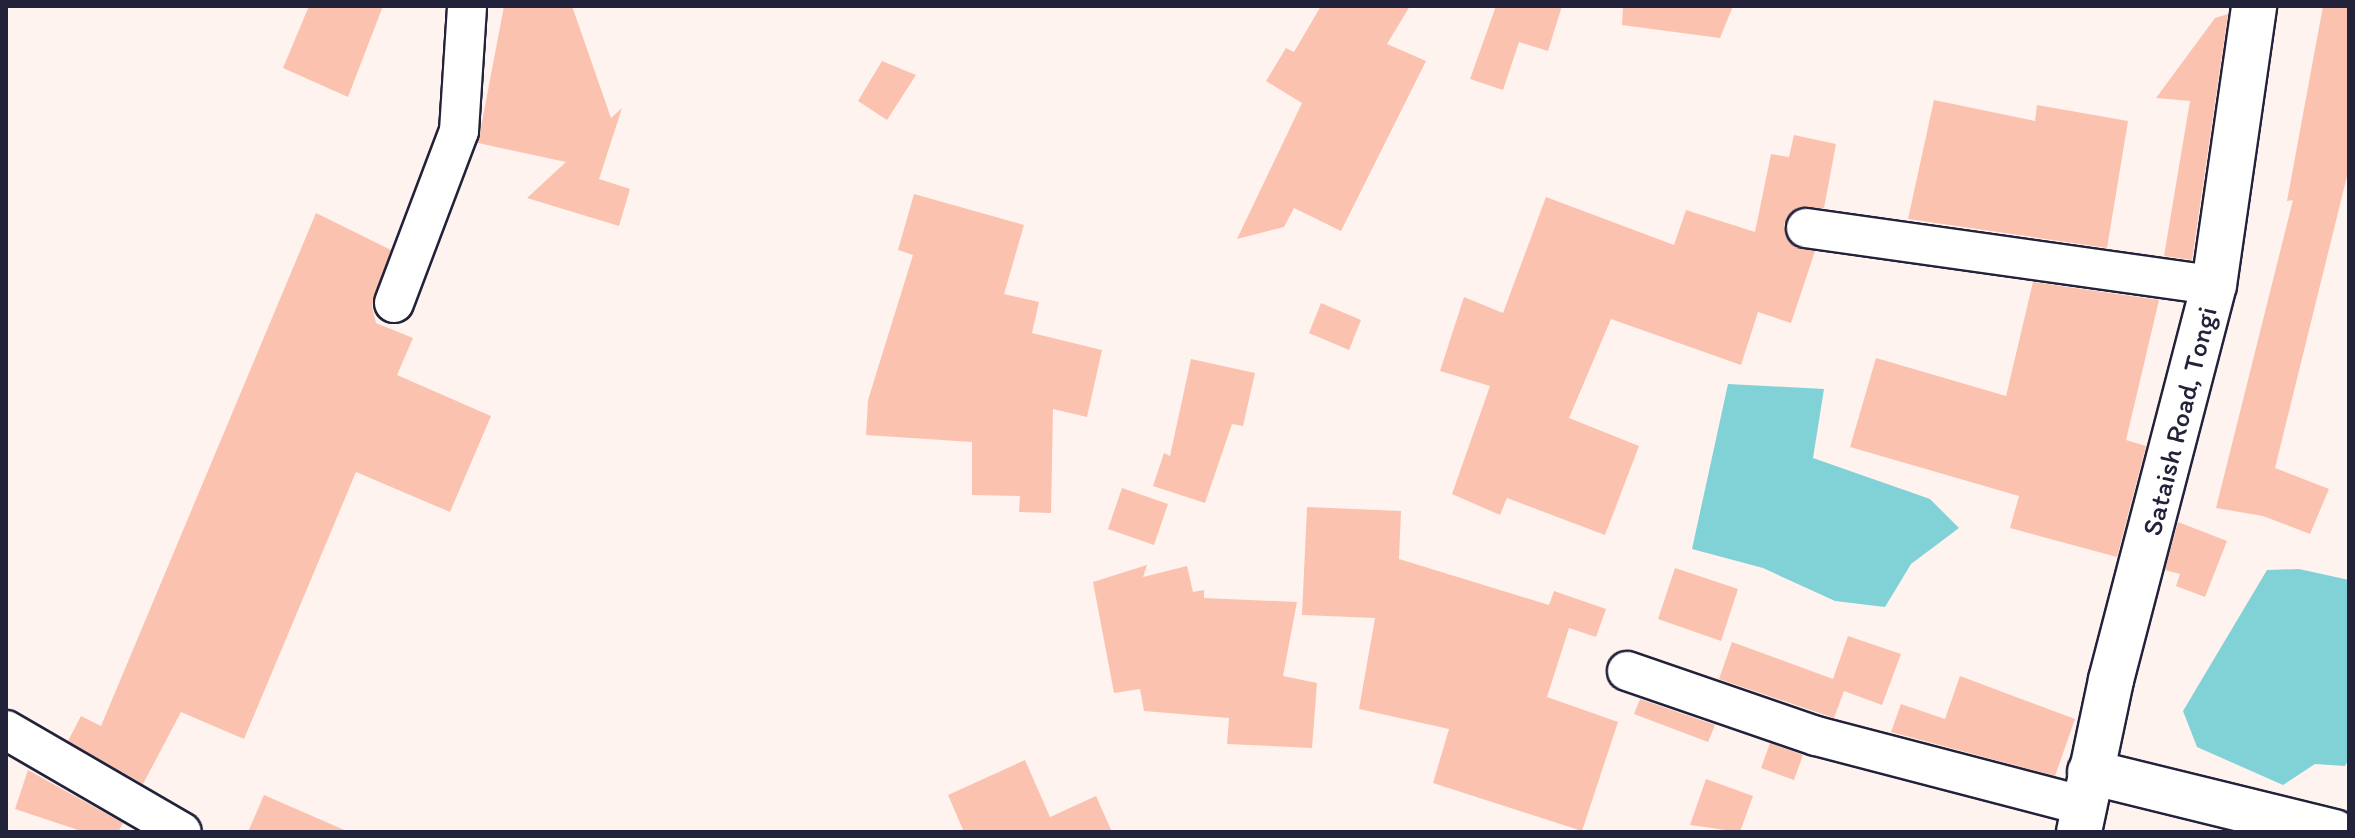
<!DOCTYPE html>
<html>
<head>
<meta charset="utf-8">
<style>
	body { margin:0 }
	#map { position:relative; width:2355px; height:838px; overflow:hidden; background:#fef3ef; font-family:Itim,sans-serif }
	div>[style] { position:absolute }
	.water>* { inset:0; background:#81d2d7 }
	.building>* { inset:0; background:#fbc3af }
	.roads { filter:drop-shadow(2px 0 #22223b) drop-shadow(-2px 0 #22223b) drop-shadow(0 2px #22223b) drop-shadow(0 -2px #22223b) }
	.minor>* { height:38px; margin:-19px; padding:0 19px; transform-origin:19px; border-radius:19px; background:#fff }
	.tertiary>* { height:44px; margin:-22px; padding:0 22px; transform-origin:22px; border-radius:22px; background:#fff }
	span { translate:-50% -50%; white-space:nowrap; text-align:center; line-height:1.15; -webkit-text-stroke:8px #fff; paint-order:stroke }
	.street-label { font-size:28px; color:#22223b }
	.frame { position:absolute; inset:0; border:8px solid #22223b; pointer-events:none }
</style>
</head>
<body>
<div id="map">
	<div class="water">
		<i style="clip-path:polygon(1728px 384px,1824px 389px,1813px 458px,1930px 499px,1959px 528px,1911px 564px,1885px 607px,1835px 601px,1763px 568px,1692px 549px)"></i>
		<i style="clip-path:polygon(2299px 569px,2349px 580px,2349px 759px,2345px 766px,2315px 764px,2283px 785px,2197px 747px,2183px 711px,2267px 570px)"></i>
	</div>
	<div class="building">
		<i style="clip-path:polygon(309px 6px,383px 6px,348px 97px,283px 68px)"></i>
		<i style="clip-path:polygon(504px 6px,572px 6px,611px 118px,622px 108px,599px 179px,630px 189px,619px 226px,527px 198px,566px 162px,478px 143px)"></i>
		<i style="clip-path:polygon(1321px 6px,1410px 6px,1387px 44px,1426px 61px,1341px 231px,1294px 208px,1284px 227px,1237px 239px,1302px 103px,1266px 81px,1286px 48px,1294px 52px)"></i>
		<i style="clip-path:polygon(1496px 6px,1562px 6px,1548px 51px,1519px 42px,1503px 90px,1470px 79px)"></i>
		<i style="clip-path:polygon(1623px 6px,1733px 6px,1720px 38px,1622px 25px)"></i>
		<i style="clip-path:polygon(2323px 6px,2349px 6px,2349px 168px,2275px 468px,2329px 489px,2310px 534px,2263px 516px,2216px 508px,2293px 200px,2287px 201px)"></i>
		<i style="clip-path:polygon(2228px 14px,2192px 260px,2164px 256px,2190px 101px,2156px 98px,2215px 18px)"></i>
		<i style="clip-path:polygon(882px 61px,916px 75px,887px 120px,858px 101px)"></i>
		<i style="clip-path:polygon(1934px 100px,2035px 121px,2037px 105px,2128px 121px,2107px 248px,1908px 219px)"></i>
		<i style="clip-path:polygon(1794px 135px,1836px 144px,1824px 208px,1797px 208px,1784px 224px,1792px 245px,1815px 251px,1791px 323px,1758px 312px,1741px 365px,1611px 319px,1569px 418px,1639px 446px,1605px 535px,1507px 498px,1500px 515px,1452px 494px,1490px 386px,1440px 371px,1464px 297px,1503px 313px,1546px 197px,1674px 245px,1686px 210px,1755px 232px,1771px 154px,1789px 157px)"></i>
		<i style="clip-path:polygon(914px 194px,1024px 225px,1004px 294px,1039px 302px,1032px 333px,1102px 350px,1087px 417px,1053px 409px,1051px 513px,1019px 512px,1020px 496px,972px 495px,972px 442px,866px 435px,868px 400px,913px 255px,898px 250px)"></i>
		<i style="clip-path:polygon(316px 213px,391px 250px,372px 306px,376px 323px,413px 338px,397px 375px,491px 416px,450px 512px,356px 472px,244px 739px,181px 712px,143px 784px,68px 741px,81px 716px,101px 726px)"></i>
		<i style="clip-path:polygon(2033px 282px,2159px 300px,2126px 440px,2146px 446px,2117px 557px,2010px 528px,2019px 496px,1850px 447px,1876px 358px,2006px 396px)"></i>
		<i style="clip-path:polygon(1321px 303px,1361px 320px,1349px 350px,1309px 333px)"></i>
		<i style="clip-path:polygon(1191px 359px,1255px 373px,1243px 426px,1232px 424px,1205px 503px,1153px 486px,1164px 453px,1170px 456px)"></i>
		<i style="clip-path:polygon(1122px 488px,1168px 504px,1154px 545px,1108px 529px)"></i>
		<i style="clip-path:polygon(1307px 507px,1401px 511px,1399px 559px,1549px 605px,1554px 591px,1606px 609px,1596px 637px,1569px 628px,1547px 697px,1618px 722px,1582px 831px,1433px 783px,1449px 729px,1359px 709px,1375px 618px,1302px 615px)"></i>
		<i style="clip-path:polygon(2178px 522px,2227px 541px,2205px 597px,2176px 586px,2180px 574px,2165px 570px)"></i>
		<i style="clip-path:polygon(1147px 565px,1143px 577px,1187px 566px,1193px 592px,1204px 590px,1204px 598px,1297px 602px,1283px 676px,1317px 683px,1312px 748px,1227px 744px,1229px 718px,1144px 711px,1140px 689px,1114px 693px,1093px 582px)"></i>
		<i style="clip-path:polygon(1675px 568px,1738px 589px,1721px 641px,1658px 619px)"></i>
		<i style="clip-path:polygon(1848px 636px,1901px 654px,1882px 705px,1844px 691px,1834px 718px,1719px 679px,1732px 642px,1833px 679px)"></i>
		<i style="clip-path:polygon(1960px 676px,2075px 719px,2055px 776px,1891px 732px,1901px 704px,1945px 719px)"></i>
		<i style="clip-path:polygon(1640px 699px,1715px 725px,1708px 742px,1634px 714px)"></i>
		<i style="clip-path:polygon(1770px 743px,1803px 755px,1794px 780px,1761px 768px)"></i>
		<i style="clip-path:polygon(1025px 760px,1050px 817px,1096px 796px,1112px 832px,964px 832px,948px 795px)"></i>
		<i style="clip-path:polygon(28px 770px,123px 823px,118px 832px,84px 832px,15px 809px)"></i>
		<i style="clip-path:polygon(1706px 779px,1753px 796px,1740px 832px,1690px 825px)"></i>
		<i style="clip-path:polygon(264px 795px,349px 832px,248px 832px)"></i>
	</div>
	<div class="roads">
		<div class="minor">
			<i style="left:1806px;top:228px;width:412px;rotate:8deg"></i>
			<i style="left:394px;top:303px;width:184px;rotate:-69.3deg"></i>
			<i style="left:459px;top:131px;width:125px;rotate:-86.3deg"></i>
			<i style="left:1627px;top:671px;width:200px;rotate:19deg"></i>
			<i style="left:1816px;top:736px;width:277px;rotate:14.6deg"></i>
			<i style="left:6px;top:730px;width:203px;rotate:30.1deg"></i>
		</div>
		<div class="tertiary">
			<i style="left:2090px;top:772px;width:252px;rotate:13.8deg"></i>
			<i style="left:2079px;top:832px;width:155px;rotate:-78.1deg"></i>
			<i style="left:2111px;top:680px;width:408px;rotate:-75.4deg"></i>
			<i style="left:2214px;top:285px;width:282px;rotate:-81.8deg"></i>
		</div>
	</div>
	<div class="street-label">
		<span style="left:2179px;top:421px;rotate:-76deg">Sataish Road, Tongi</span>
	</div>
	<div class="frame"></div>
</div>
</body>
</html>
